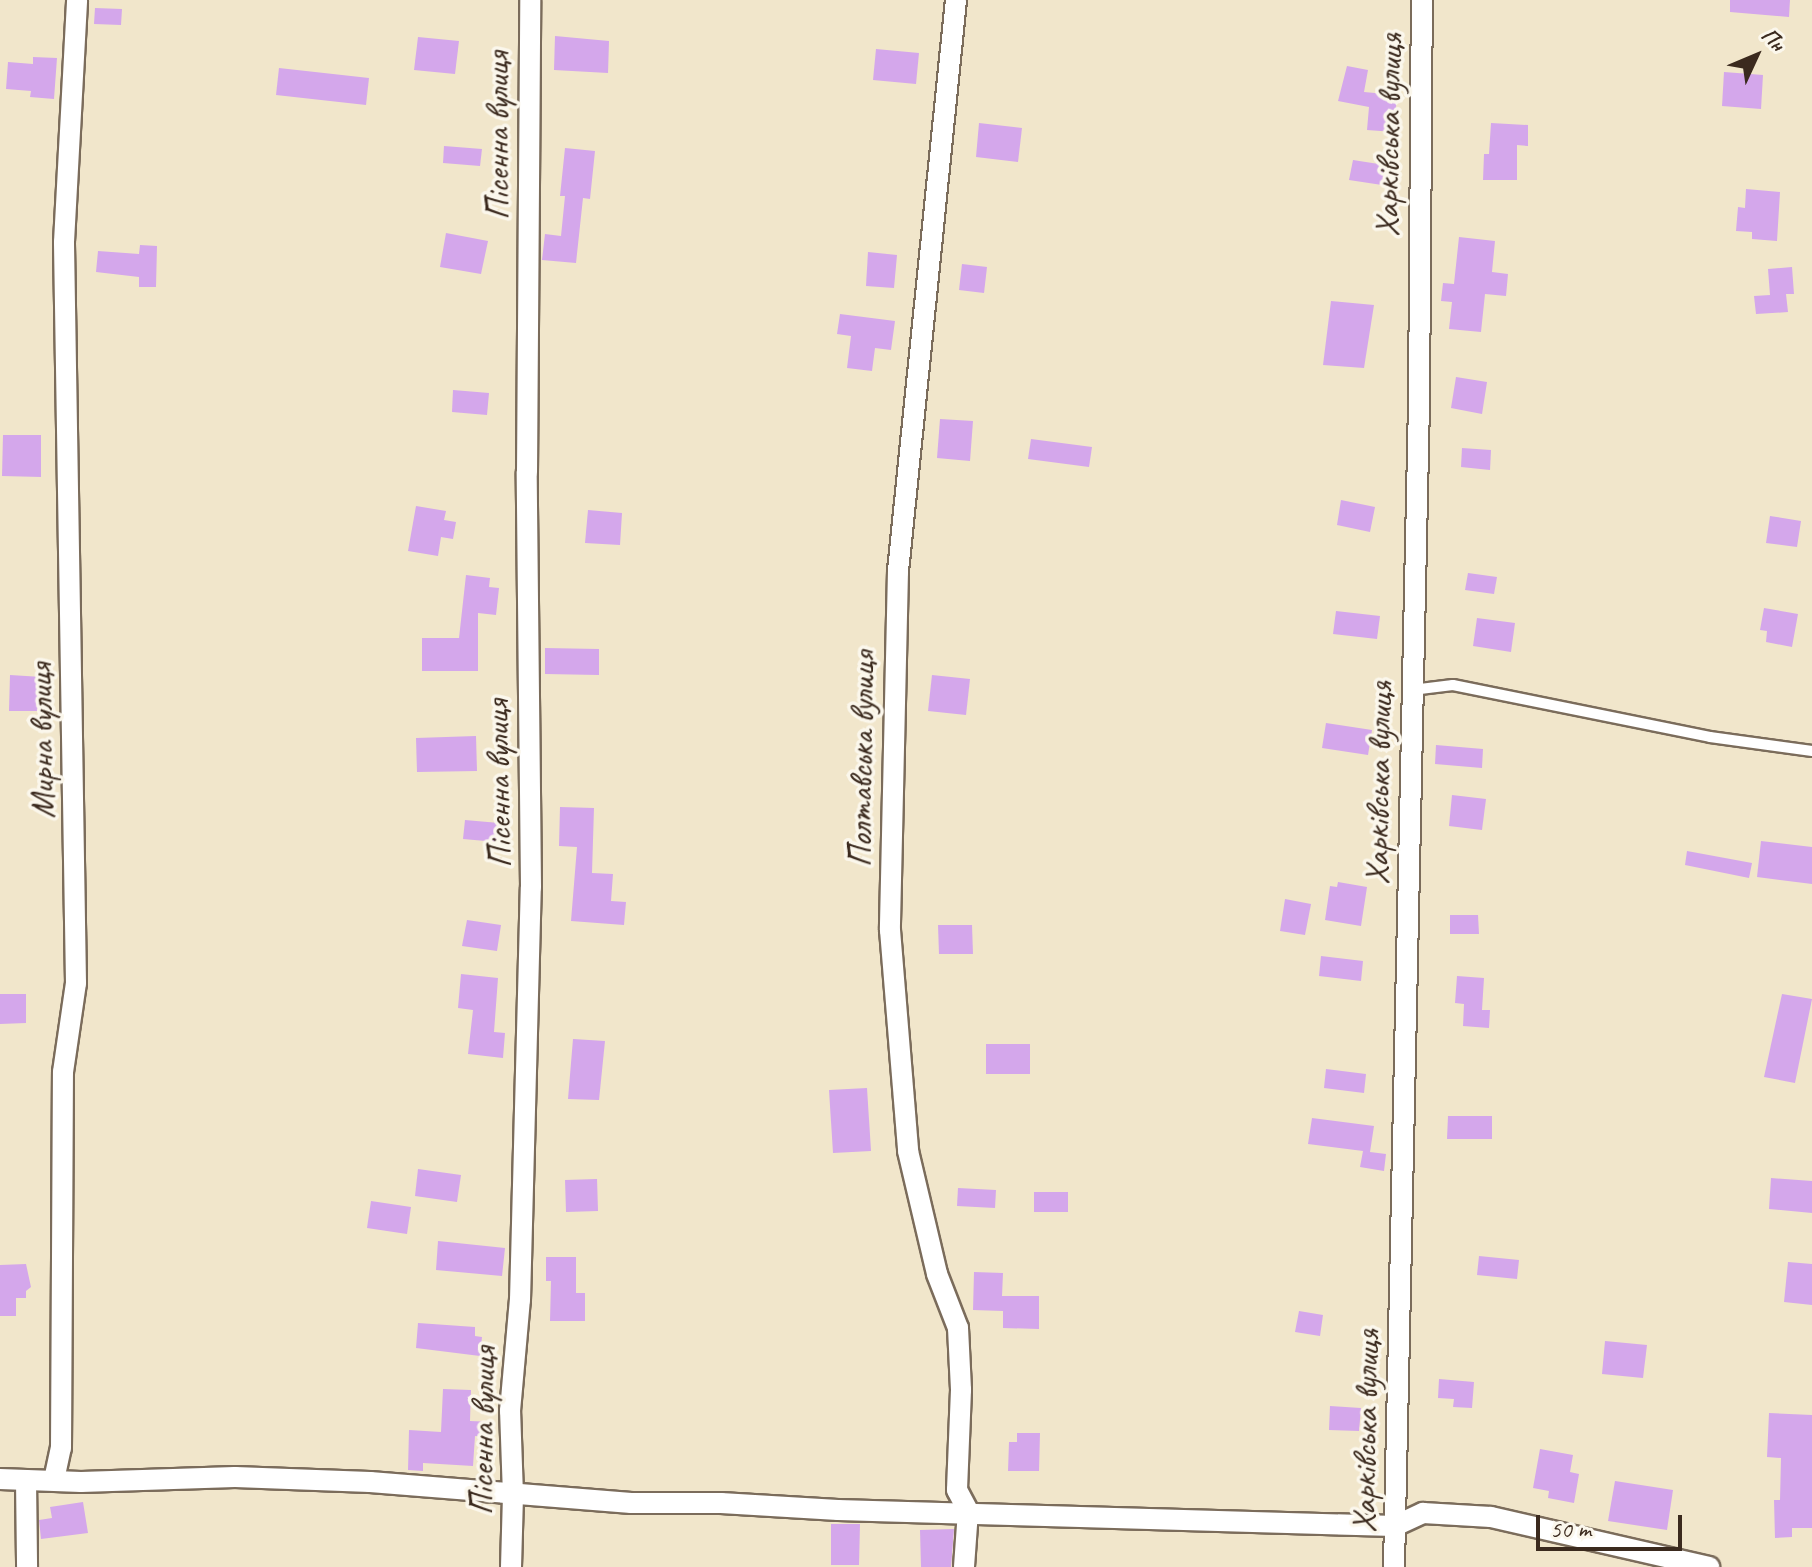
<!DOCTYPE html>
<html>
<head>
<meta charset="utf-8">
<style>
	body { margin:0 }
	#map { position:relative; width:1812px; height:1567px; overflow:hidden; background:#f1e6cb; font-family:Caveat,sans-serif }
	div>[style] { position:absolute }
	.building>* { inset:0; background:#d4a7eb }
	.roads { filter:drop-shadow(2px 0 #7b6c5b) drop-shadow(-2px 0 #7b6c5b) drop-shadow(0 2px #7b6c5b) drop-shadow(0 -2px #7b6c5b) }
	.lane>* { height:10px; margin:-5px; padding:0 5px; transform-origin:5px; border-radius:5px; background:#fff }
	.street>* { height:20px; margin:-10px; padding:0 10px; transform-origin:10px; border-radius:10px; background:#fff }
	span { translate:-50% -50%; white-space:nowrap; text-align:center; line-height:1.15; -webkit-text-stroke:7px #fbf7ec; paint-order:stroke }
	.street-label { font-size:34px; color:#3b2a1e }
	.north { position:absolute; left:1716px; top:16px; width:80px; height:80px; -webkit-text-stroke:6px #fbf7ec; paint-order:stroke; rotate:46deg; font-size:22px; font-weight:700; line-height:32px; text-align:center; color:#3b2a1e }
	.north::after { content:''; display:block; margin:auto; width:28px; height:36px; background:#3b2a1e; clip-path:polygon(50% 0,100% 100%,50% 72%,0 100%) }
	.scale { position:absolute; left:1536px; top:1515px; width:146px; height:36px; box-sizing:border-box; border:4px solid #3b2a1e; border-top:0; padding-left:10px; font-size:24px; line-height:28px; white-space:nowrap; color:#3b2a1e; -webkit-text-stroke:6px #fbf7ec; paint-order:stroke }
</style>
</head>
<body>
<div id="map">
	<div class="building">
		<i style="clip-path:polygon(1730px 0,1790px 0,1789px 17px,1730px 12px)"></i>
		<i style="clip-path:polygon(95px 8px,122px 9px,121px 25px,94px 24px)"></i>
		<i style="clip-path:polygon(555px 36px,609px 41px,608px 73px,554px 70px)"></i>
		<i style="clip-path:polygon(418px 37px,459px 41px,455px 74px,414px 70px)"></i>
		<i style="clip-path:polygon(876px 49px,919px 53px,916px 84px,873px 80px)"></i>
		<i style="clip-path:polygon(33px 57px,57px 58px,54px 99px,30px 97px,31px 91px,6px 89px,8px 62px,33px 64px)"></i>
		<i style="clip-path:polygon(1347px 66px,1368px 70px,1364px 92px,1397px 95px,1394px 132px,1367px 130px,1369px 107px,1338px 101px)"></i>
		<i style="clip-path:polygon(279px 68px,369px 78px,366px 105px,276px 95px)"></i>
		<i style="clip-path:polygon(1724px 72px,1763px 75px,1761px 109px,1722px 106px)"></i>
		<i style="clip-path:polygon(979px 123px,1022px 128px,1018px 162px,976px 157px)"></i>
		<i style="clip-path:polygon(1491px 123px,1528px 125px,1528px 146px,1517px 145px,1517px 180px,1483px 180px,1484px 154px,1489px 154px)"></i>
		<i style="clip-path:polygon(444px 146px,482px 149px,480px 166px,443px 163px)"></i>
		<i style="clip-path:polygon(565px 148px,595px 151px,590px 199px,583px 198px,576px 263px,542px 260px,545px 234px,561px 236px,565px 196px,560px 196px)"></i>
		<i style="clip-path:polygon(1353px 160px,1385px 165px,1382px 185px,1349px 180px)"></i>
		<i style="clip-path:polygon(1746px 189px,1780px 192px,1777px 241px,1752px 239px,1752px 232px,1736px 231px,1738px 207px,1745px 208px)"></i>
		<i style="clip-path:polygon(446px 233px,488px 241px,481px 274px,440px 267px)"></i>
		<i style="clip-path:polygon(1459px 237px,1495px 241px,1492px 272px,1508px 274px,1506px 296px,1485px 294px,1481px 332px,1449px 329px,1452px 302px,1441px 301px,1443px 283px,1454px 284px)"></i>
		<i style="clip-path:polygon(140px 245px,157px 246px,156px 287px,139px 287px,139px 277px,96px 272px,98px 251px,139px 254px)"></i>
		<i style="clip-path:polygon(868px 252px,897px 255px,894px 288px,866px 286px)"></i>
		<i style="clip-path:polygon(962px 264px,987px 267px,984px 293px,959px 290px)"></i>
		<i style="clip-path:polygon(1792px 267px,1794px 294px,1786px 294px,1788px 312px,1756px 314px,1754px 296px,1770px 295px,1768px 269px)"></i>
		<i style="clip-path:polygon(1331px 301px,1374px 305px,1364px 368px,1323px 365px)"></i>
		<i style="clip-path:polygon(840px 314px,895px 321px,891px 350px,875px 348px,872px 371px,847px 368px,851px 336px,837px 334px)"></i>
		<i style="clip-path:polygon(1456px 377px,1487px 382px,1482px 414px,1451px 408px)"></i>
		<i style="clip-path:polygon(453px 390px,489px 393px,487px 415px,452px 412px)"></i>
		<i style="clip-path:polygon(940px 419px,973px 421px,970px 461px,937px 458px)"></i>
		<i style="clip-path:polygon(3px 435px,41px 435px,41px 477px,2px 476px)"></i>
		<i style="clip-path:polygon(1031px 439px,1092px 447px,1089px 467px,1028px 459px)"></i>
		<i style="clip-path:polygon(1462px 448px,1491px 450px,1490px 470px,1461px 467px)"></i>
		<i style="clip-path:polygon(1341px 500px,1375px 507px,1370px 532px,1337px 525px)"></i>
		<i style="clip-path:polygon(416px 506px,446px 511px,444px 520px,456px 522px,453px 539px,441px 537px,438px 556px,408px 551px)"></i>
		<i style="clip-path:polygon(588px 510px,622px 513px,620px 545px,585px 543px)"></i>
		<i style="clip-path:polygon(1770px 516px,1801px 521px,1797px 547px,1766px 543px)"></i>
		<i style="clip-path:polygon(1468px 573px,1497px 577px,1494px 594px,1465px 590px)"></i>
		<i style="clip-path:polygon(466px 575px,490px 578px,489px 587px,499px 588px,496px 615px,478px 613px,478px 671px,422px 671px,422px 638px,459px 638px)"></i>
		<i style="clip-path:polygon(1764px 608px,1798px 614px,1792px 647px,1766px 642px,1767px 631px,1760px 630px)"></i>
		<i style="clip-path:polygon(1336px 611px,1380px 616px,1377px 639px,1333px 634px)"></i>
		<i style="clip-path:polygon(1477px 618px,1515px 623px,1511px 652px,1473px 646px)"></i>
		<i style="clip-path:polygon(545px 648px,599px 649px,599px 675px,545px 674px)"></i>
		<i style="clip-path:polygon(10px 675px,42px 677px,41px 711px,9px 711px)"></i>
		<i style="clip-path:polygon(932px 675px,970px 679px,966px 715px,928px 711px)"></i>
		<i style="clip-path:polygon(1326px 723px,1372px 730px,1368px 755px,1322px 748px)"></i>
		<i style="clip-path:polygon(476px 736px,477px 771px,417px 772px,416px 738px)"></i>
		<i style="clip-path:polygon(1436px 745px,1483px 749px,1482px 768px,1435px 764px)"></i>
		<i style="clip-path:polygon(1452px 795px,1486px 799px,1482px 830px,1449px 826px)"></i>
		<i style="clip-path:polygon(560px 807px,594px 808px,592px 873px,613px 874px,611px 901px,626px 902px,624px 925px,571px 921px,577px 847px,559px 846px)"></i>
		<i style="clip-path:polygon(465px 820px,499px 823px,497px 842px,463px 839px)"></i>
		<i style="clip-path:polygon(1761px 841px,1812px 847px,1812px 884px,1757px 877px)"></i>
		<i style="clip-path:polygon(1687px 851px,1752px 863px,1749px 878px,1685px 865px)"></i>
		<i style="clip-path:polygon(1338px 882px,1367px 887px,1361px 926px,1325px 920px,1330px 886px,1337px 887px)"></i>
		<i style="clip-path:polygon(1285px 899px,1311px 904px,1305px 935px,1280px 931px)"></i>
		<i style="clip-path:polygon(1450px 915px,1478px 915px,1479px 934px,1450px 934px)"></i>
		<i style="clip-path:polygon(467px 920px,501px 925px,497px 951px,462px 946px)"></i>
		<i style="clip-path:polygon(938px 925px,972px 925px,973px 954px,939px 954px)"></i>
		<i style="clip-path:polygon(1321px 956px,1363px 961px,1361px 981px,1319px 976px)"></i>
		<i style="clip-path:polygon(461px 974px,498px 978px,494px 1032px,505px 1033px,503px 1058px,468px 1054px,473px 1010px,458px 1008px)"></i>
		<i style="clip-path:polygon(1457px 976px,1484px 978px,1482px 1010px,1490px 1010px,1489px 1028px,1463px 1026px,1464px 1004px,1455px 1003px)"></i>
		<i style="clip-path:polygon(0 994px,26px 994px,26px 1023px,0 1024px)"></i>
		<i style="clip-path:polygon(1782px 994px,1812px 999px,1795px 1083px,1764px 1077px)"></i>
		<i style="clip-path:polygon(573px 1039px,605px 1041px,599px 1100px,568px 1099px)"></i>
		<i style="clip-path:polygon(986px 1044px,1030px 1044px,1030px 1074px,986px 1074px)"></i>
		<i style="clip-path:polygon(1326px 1069px,1366px 1074px,1364px 1093px,1324px 1088px)"></i>
		<i style="clip-path:polygon(867px 1088px,871px 1151px,833px 1153px,829px 1090px)"></i>
		<i style="clip-path:polygon(1448px 1116px,1492px 1116px,1492px 1139px,1447px 1139px)"></i>
		<i style="clip-path:polygon(1312px 1118px,1374px 1126px,1370px 1152px,1386px 1154px,1384px 1171px,1360px 1167px,1363px 1151px,1308px 1144px)"></i>
		<i style="clip-path:polygon(418px 1169px,461px 1175px,457px 1202px,415px 1196px)"></i>
		<i style="clip-path:polygon(1771px 1178px,1812px 1181px,1812px 1213px,1769px 1209px)"></i>
		<i style="clip-path:polygon(597px 1179px,598px 1211px,566px 1212px,565px 1180px)"></i>
		<i style="clip-path:polygon(958px 1188px,996px 1190px,995px 1208px,957px 1206px)"></i>
		<i style="clip-path:polygon(1034px 1192px,1068px 1192px,1068px 1212px,1034px 1212px)"></i>
		<i style="clip-path:polygon(371px 1201px,411px 1207px,407px 1234px,367px 1228px)"></i>
		<i style="clip-path:polygon(438px 1241px,505px 1248px,502px 1276px,436px 1270px)"></i>
		<i style="clip-path:polygon(1479px 1256px,1519px 1260px,1517px 1279px,1477px 1275px)"></i>
		<i style="clip-path:polygon(546px 1257px,576px 1257px,576px 1293px,585px 1293px,585px 1321px,550px 1321px,551px 1281px,546px 1281px)"></i>
		<i style="clip-path:polygon(1788px 1262px,1812px 1264px,1812px 1305px,1784px 1302px)"></i>
		<i style="clip-path:polygon(26px 1264px,31px 1287px,26px 1291px,26px 1298px,16px 1298px,16px 1316px,0 1316px,0 1265px)"></i>
		<i style="clip-path:polygon(974px 1272px,1003px 1273px,1002px 1296px,1039px 1296px,1039px 1329px,1003px 1328px,1003px 1311px,973px 1310px)"></i>
		<i style="clip-path:polygon(1299px 1311px,1323px 1315px,1320px 1336px,1295px 1332px)"></i>
		<i style="clip-path:polygon(418px 1323px,475px 1327px,475px 1336px,482px 1337px,480px 1356px,416px 1348px)"></i>
		<i style="clip-path:polygon(1605px 1341px,1647px 1345px,1643px 1378px,1602px 1374px)"></i>
		<i style="clip-path:polygon(1439px 1379px,1474px 1382px,1472px 1408px,1453px 1407px,1454px 1399px,1438px 1398px)"></i>
		<i style="clip-path:polygon(443px 1389px,471px 1390px,470px 1421px,494px 1422px,493px 1438px,475px 1436px,473px 1466px,423px 1463px,423px 1471px,408px 1470px,409px 1430px,441px 1432px)"></i>
		<i style="clip-path:polygon(1330px 1406px,1361px 1408px,1359px 1431px,1329px 1430px)"></i>
		<i style="clip-path:polygon(1769px 1413px,1812px 1415px,1812px 1528px,1792px 1528px,1792px 1537px,1775px 1538px,1774px 1500px,1780px 1500px,1781px 1458px,1767px 1457px)"></i>
		<i style="clip-path:polygon(1017px 1433px,1040px 1433px,1039px 1471px,1008px 1471px,1009px 1442px,1017px 1442px)"></i>
		<i style="clip-path:polygon(1540px 1449px,1573px 1455px,1570px 1472px,1579px 1474px,1574px 1503px,1548px 1498px,1549px 1491px,1533px 1488px)"></i>
		<i style="clip-path:polygon(1615px 1481px,1673px 1490px,1667px 1530px,1608px 1521px)"></i>
		<i style="clip-path:polygon(83px 1502px,88px 1533px,41px 1539px,39px 1520px,52px 1518px,50px 1507px)"></i>
		<i style="clip-path:polygon(831px 1524px,860px 1524px,859px 1565px,831px 1565px)"></i>
		<i style="clip-path:polygon(954px 1529px,951px 1567px,921px 1567px,920px 1530px)"></i>
	</div>
	<div class="roads">
		<div class="lane">
			<i style="left:1412px;top:690px;width:41px;rotate:-7deg"></i>
			<i style="left:1453px;top:685px;width:262px;rotate:11.4deg"></i>
			<i style="left:1710px;top:737px;width:103px;rotate:7.8deg"></i>
		</div>
		<div class="street">
			<i style="left:956px;top:0;width:574px;rotate:95.8deg"></i>
			<i style="left:898px;top:571px;width:359px;rotate:91.3deg"></i>
			<i style="left:890px;top:930px;width:222px;rotate:85.3deg"></i>
			<i style="left:908px;top:1151px;width:126px;rotate:76.7deg"></i>
			<i style="left:937px;top:1274px;width:58px;rotate:68.7deg"></i>
			<i style="left:958px;top:1328px;width:62px;rotate:87.2deg"></i>
			<i style="left:961px;top:1390px;width:100px;rotate:92.3deg"></i>
			<i style="left:957px;top:1490px;width:24px;rotate:62deg"></i>
			<i style="left:968px;top:1511px;width:56px;rotate:94.1deg"></i>
			<i style="left:0;top:1479px;width:81px;rotate:2.1deg"></i>
			<i style="left:81px;top:1482px;width:154px;rotate:-1.9deg"></i>
			<i style="left:235px;top:1477px;width:135px;rotate:2.1deg"></i>
			<i style="left:370px;top:1482px;width:262px;rotate:4.6deg"></i>
			<i style="left:631px;top:1503px;width:90px"></i>
			<i style="left:721px;top:1503px;width:117px;rotate:3.4deg"></i>
			<i style="left:838px;top:1510px;width:557px;rotate:1.65deg"></i>
			<i style="left:1395px;top:1526px;width:31px;rotate:-25deg"></i>
			<i style="left:1423px;top:1513px;width:68px;rotate:3.4deg"></i>
			<i style="left:1491px;top:1517px;width:224px;rotate:12.9deg"></i>
			<i style="left:26px;top:1480px;width:87px;rotate:89.3deg"></i>
			<i style="left:54px;top:1480px;width:33px;rotate:-78deg"></i>
			<i style="left:61px;top:1448px;width:376px;rotate:-89.7deg"></i>
			<i style="left:63px;top:1072px;width:90px;rotate:-81.7deg"></i>
			<i style="left:76px;top:983px;width:741px;rotate:-90.93deg"></i>
			<i style="left:64px;top:242px;width:242px;rotate:-86.9deg"></i>
			<i style="left:511px;top:1567px;width:72px;rotate:-88.4deg"></i>
			<i style="left:513px;top:1495px;width:84px;rotate:-92deg"></i>
			<i style="left:510px;top:1411px;width:111px;rotate:-84.9deg"></i>
			<i style="left:520px;top:1300px;width:413px;rotate:-88.5deg"></i>
			<i style="left:531px;top:887px;width:415px;rotate:-90.6deg"></i>
			<i style="left:527px;top:472px;width:472px;rotate:-89.6deg"></i>
			<i style="left:1394px;top:1567px;width:1160px;rotate:-88.77deg"></i>
			<i style="left:1419px;top:407px;width:407px;rotate:-89.6deg"></i>
		</div>
	</div>
	<div class="street-label">
		<span style="left:1388px;top:135px;rotate:-89deg">Харківська вулиця</span>
		<span style="left:497px;top:136px;rotate:-90deg">Пісенна вулиця</span>
		<span style="left:41px;top:741px;rotate:-91deg">Мирна вулиця</span>
		<span style="left:861px;top:759px;rotate:-89deg">Полтавська вулиця</span>
		<span style="left:1378px;top:783px;rotate:-89deg">Харківська вулиця</span>
		<span style="left:498px;top:784px;rotate:-91deg">Пісенна вулиця</span>
		<span style="left:482px;top:1431px;rotate:-89deg">Пісенна вулиця</span>
		<span style="left:1365px;top:1431px;rotate:-89deg">Харківська вулиця</span>
	</div>
	<div class="north">Пн</div>
	<div class="scale">50 m</div>
</div>
</body>
</html>
